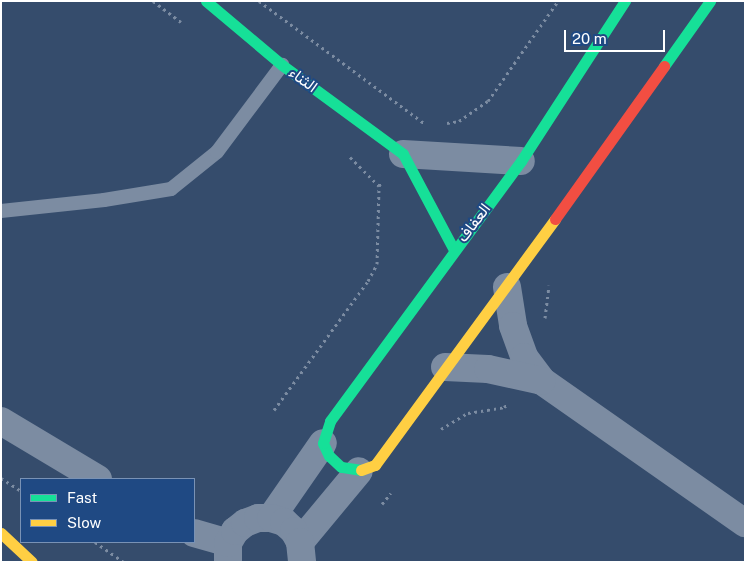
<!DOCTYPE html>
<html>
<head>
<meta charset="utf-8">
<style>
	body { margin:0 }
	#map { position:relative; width:746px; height:563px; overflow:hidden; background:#354c6c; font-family:"Public Sans",Vazirmatn,sans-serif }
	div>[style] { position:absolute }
	.path>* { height:3px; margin-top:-1.5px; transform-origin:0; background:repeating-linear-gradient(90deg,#7c8ca2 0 2.5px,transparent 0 6.5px) }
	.lane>* { height:14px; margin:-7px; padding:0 7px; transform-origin:7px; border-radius:7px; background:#7c8ca2 }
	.street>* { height:28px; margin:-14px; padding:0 14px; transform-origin:14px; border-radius:14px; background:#7c8ca2 }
	.fast>* { height:11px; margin:-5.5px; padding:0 5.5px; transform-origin:5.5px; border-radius:5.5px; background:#16e098 }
	.slow>* { height:11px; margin:-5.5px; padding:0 5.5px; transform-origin:5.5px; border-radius:5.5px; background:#ffcf43 }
	.jam>* { height:11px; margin:-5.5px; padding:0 5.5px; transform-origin:5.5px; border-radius:5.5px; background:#f24e42 }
	span { translate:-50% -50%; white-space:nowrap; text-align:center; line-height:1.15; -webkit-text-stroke:4px #1f4983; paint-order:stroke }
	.street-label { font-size:16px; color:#fff }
	.frame { position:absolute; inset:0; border:2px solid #fff; pointer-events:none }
	.legend { position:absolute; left:20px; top:478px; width:175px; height:65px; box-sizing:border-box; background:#1f4983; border:1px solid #7992b5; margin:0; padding:6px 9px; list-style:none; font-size:15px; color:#fff }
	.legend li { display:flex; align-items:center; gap:10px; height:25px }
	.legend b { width:25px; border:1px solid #7992b5 }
	.scale { position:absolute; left:564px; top:30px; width:101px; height:22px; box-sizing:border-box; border:2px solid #fff; border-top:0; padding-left:6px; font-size:15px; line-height:18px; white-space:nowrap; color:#fff; -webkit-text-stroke:4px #1f4983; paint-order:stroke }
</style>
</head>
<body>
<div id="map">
	<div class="path">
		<i style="left:153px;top:1px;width:35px;rotate:37deg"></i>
		<i style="left:259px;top:1px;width:205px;rotate:36.5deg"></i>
		<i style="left:447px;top:123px;width:12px;rotate:-9deg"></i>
		<i style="left:459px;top:121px;width:35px;rotate:-35deg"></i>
		<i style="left:488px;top:101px;width:122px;rotate:-55deg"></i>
		<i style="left:350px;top:157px;width:41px;rotate:45deg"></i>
		<i style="left:545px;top:318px;width:33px;rotate:-83deg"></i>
		<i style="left:274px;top:410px;width:160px;rotate:-53.9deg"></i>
		<i style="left:368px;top:281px;width:19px;rotate:-62deg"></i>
		<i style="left:377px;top:264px;width:78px;rotate:-88.5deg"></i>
		<i style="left:379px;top:186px;width:6px;rotate:-59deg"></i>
		<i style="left:441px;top:429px;width:31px;rotate:-31deg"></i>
		<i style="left:468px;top:413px;width:36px;rotate:-9deg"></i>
		<i style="left:504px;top:407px;width:4px;rotate:-34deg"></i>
		<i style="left:1px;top:478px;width:24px;rotate:33deg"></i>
		<i style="left:382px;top:504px;width:14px;rotate:-51deg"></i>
		<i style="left:95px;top:542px;width:35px;rotate:35deg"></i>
	</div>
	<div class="lane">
		<i style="left:1px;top:211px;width:104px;rotate:-6.1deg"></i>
		<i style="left:104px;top:200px;width:68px;rotate:-9.3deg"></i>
		<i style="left:171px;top:189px;width:59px;rotate:-38.8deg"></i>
		<i style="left:217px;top:152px;width:109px;rotate:-53.2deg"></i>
	</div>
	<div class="street">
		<i style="left:403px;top:154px;width:118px;rotate:3.4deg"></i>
		<i style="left:507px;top:287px;width:39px;rotate:81deg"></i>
		<i style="left:513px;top:326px;width:33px;rotate:70deg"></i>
		<i style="left:524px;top:357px;width:30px;rotate:53deg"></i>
		<i style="left:542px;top:381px;width:248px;rotate:35deg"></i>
		<i style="left:445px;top:367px;width:43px;rotate:2.7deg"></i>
		<i style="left:488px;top:369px;width:55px;rotate:12.5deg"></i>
		<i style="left:1px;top:421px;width:113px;rotate:30.9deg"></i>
		<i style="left:271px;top:518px;width:91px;rotate:-55.3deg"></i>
		<i style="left:194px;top:533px;width:35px;rotate:16deg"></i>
		<i style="left:300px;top:542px;width:92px;rotate:-50.3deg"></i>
		<i style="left:228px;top:562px;width:19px;rotate:-90deg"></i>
		<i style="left:228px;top:543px;width:14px;rotate:-60deg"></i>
		<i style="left:235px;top:531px;width:13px;rotate:-39deg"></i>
		<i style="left:245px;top:523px;width:14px;rotate:-21deg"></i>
		<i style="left:258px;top:518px;width:13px"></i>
		<i style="left:271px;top:518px;width:14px;rotate:17deg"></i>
		<i style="left:284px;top:522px;width:13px;rotate:42deg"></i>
		<i style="left:294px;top:531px;width:13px;rotate:61deg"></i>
		<i style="left:300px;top:542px;width:20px;rotate:84deg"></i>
	</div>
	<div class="fast">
		<i style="left:206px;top:1px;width:99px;rotate:40.1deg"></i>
		<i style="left:282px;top:65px;width:150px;rotate:36.3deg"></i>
		<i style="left:403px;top:154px;width:109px;rotate:62deg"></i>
		<i style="left:664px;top:66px;width:80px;rotate:-54.7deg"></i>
		<i style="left:361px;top:470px;width:20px;rotate:-171deg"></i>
		<i style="left:341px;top:467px;width:16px;rotate:-137deg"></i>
		<i style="left:329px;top:456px;width:14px;rotate:-115deg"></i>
		<i style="left:323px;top:443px;width:23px;rotate:-72deg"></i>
		<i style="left:330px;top:421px;width:323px;rotate:-53.7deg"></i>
		<i style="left:521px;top:161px;width:191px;rotate:-57deg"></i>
	</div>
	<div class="slow">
		<i style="left:361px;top:470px;width:15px;rotate:-20deg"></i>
		<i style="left:375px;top:465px;width:305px;rotate:-53.8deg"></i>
		<i style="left:1px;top:533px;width:42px;rotate:43.1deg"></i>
	</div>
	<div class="jam">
		<i style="left:555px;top:219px;width:188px;rotate:-54.5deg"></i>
	</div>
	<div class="street-label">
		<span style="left:303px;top:80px;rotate:36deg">الثناء</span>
		<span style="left:474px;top:223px;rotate:-53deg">العفاف</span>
	</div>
	<div class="frame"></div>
	<ul class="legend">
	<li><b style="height:6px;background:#16e098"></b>Fast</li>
	<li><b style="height:6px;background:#ffcf43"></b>Slow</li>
	</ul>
	<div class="scale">20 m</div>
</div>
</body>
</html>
